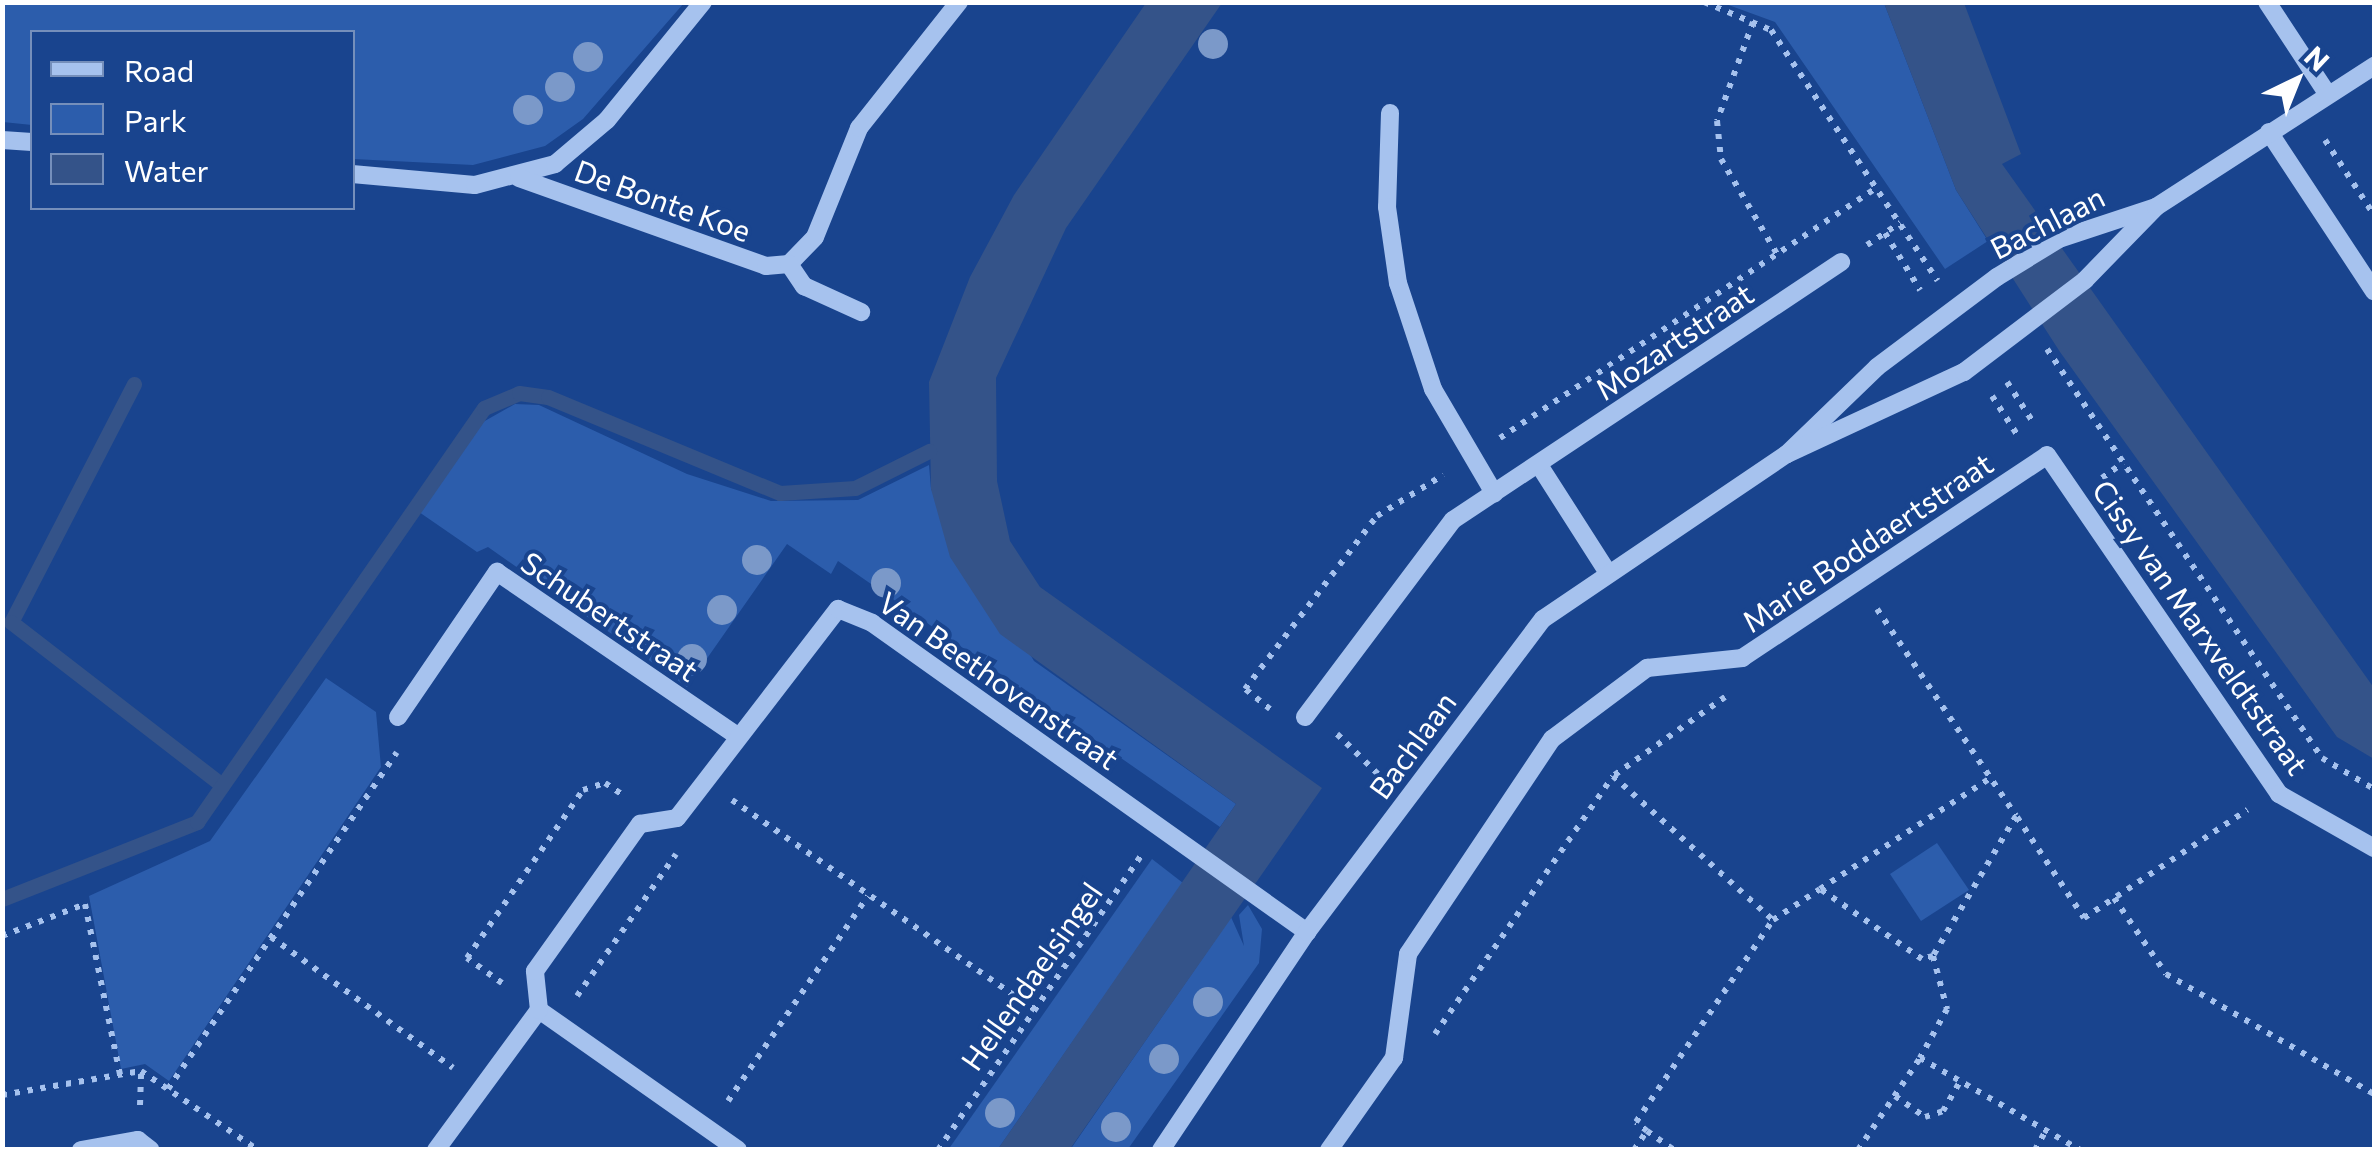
<!DOCTYPE html>
<html>
<head>
<meta charset="utf-8">
<style>
	body { margin:0 }
	#map { position:relative; width:2377px; height:1152px; overflow:hidden; background:#19448e; font-family:Commissioner,sans-serif }
	div>[style] { position:absolute }
	.green>* { inset:0; background:#2c5dac }
	.water>* { inset:0; background:#345389 }
	.stream>* { height:15px; margin:-7.5px; padding:0 7.5px; transform-origin:7.5px; border-radius:7.5px; background:#345389 }
	.path>* { height:6px; margin-top:-3px; transform-origin:0; background:repeating-linear-gradient(90deg,#a6c2ee 0 5px,transparent 0 13px) }
	.minor>* { height:18px; margin:-9px; padding:0 9px; transform-origin:9px; border-radius:9px; background:#a6c2ee }
	.trees>* { width:30px; height:30px; margin:-15px; border-radius:50%; background:#7b99c9 }
	span { translate:-50% -50%; white-space:nowrap; text-align:center; line-height:1.15; -webkit-text-stroke:8px #19448e; paint-order:stroke }
	.street-label { font-size:30px; color:#fff }
	.frame { position:absolute; inset:0; border:5px solid #fff; pointer-events:none }
	.legend { position:absolute; left:30px; top:30px; width:325px; height:180px; box-sizing:border-box; background:#19448e; border:2px solid #758fbb; margin:0; padding:12px 18px; list-style:none; font-size:30px; color:#fff }
	.legend li { display:flex; align-items:center; gap:20px; height:50px }
	.legend b { width:50px; border:2px solid #758fbb }
	.north { position:absolute; left:2247px; top:30px; width:100px; height:100px; -webkit-text-stroke:8px #19448e; paint-order:stroke; rotate:43deg; font-size:28px; font-weight:700; line-height:40px; text-align:center; color:#fff }
	.north::after { content:''; display:block; margin:auto; width:35px; height:45px; background:#fff; clip-path:polygon(50% 0,100% 100%,50% 72%,0 100%) }
</style>
</head>
<body>
<div id="map">
	<div class="green">
		<i style="clip-path:polygon(2px 3px,3px 2px,684px 3px,583px 119px,545px 146px,473px 165px,353px 159px,352px 32px,32px 32px,32px 125px,3px 122px)"></i>
		<i style="clip-path:polygon(1723px 3px,1884px 3px,1956px 190px,1988px 241px,1945px 269px,1775px 22px)"></i>
		<i style="clip-path:polygon(515px 404px,539px 405px,687px 474px,771px 501px,858px 500px,929px 465px,931px 489px,1034px 661px,1236px 804px,1220px 827px,838px 561px,831px 574px,787px 544px,687px 687px,488px 547px,477px 552px,419px 512px,483px 422px)"></i>
		<i style="clip-path:polygon(326px 678px,376px 712px,381px 767px,169px 1081px,145px 1064px,121px 1069px,89px 896px,210px 841px)"></i>
		<i style="clip-path:polygon(1937px 843px,1969px 890px,1921px 921px,1890px 874px)"></i>
		<i style="clip-path:polygon(1152px 859px,1183px 883px,998px 1149px,948px 1150px)"></i>
		<i style="clip-path:polygon(1248px 905px,1262px 929px,1259px 963px,1128px 1149px,1070px 1150px,1231px 917px,1244px 946px,1239px 915px)"></i>
	</div>
	<div class="water">
		<i style="clip-path:polygon(1146px 3px,1222px 3px,1066px 228px,996px 378px,997px 481px,1010px 541px,1040px 587px,1322px 788px,1070px 1149px,998px 1149px,1236px 804px,1000px 634px,950px 557px,931px 489px,929px 382px,970px 277px,1014px 195px)"></i>
		<i style="clip-path:polygon(1884px 3px,1964px 3px,2021px 154px,2002px 164px,2374px 688px,2374px 759px,2337px 737px,2060px 352px,1956px 190px)"></i>
	</div>
	<div class="stream">
		<i style="left:134px;top:384px;width:268px;rotate:117.3deg"></i>
		<i style="left:11px;top:622px;width:267px;rotate:37.7deg"></i>
		<i style="left:2px;top:899px;width:210px;rotate:-21.5deg"></i>
		<i style="left:197px;top:822px;width:504px;rotate:-55.27deg"></i>
		<i style="left:484px;top:408px;width:38px;rotate:-23deg"></i>
		<i style="left:519px;top:393px;width:29px;rotate:8deg"></i>
		<i style="left:548px;top:397px;width:251px;rotate:22.5deg"></i>
		<i style="left:780px;top:493px;width:75px;rotate:-3.8deg"></i>
		<i style="left:855px;top:488px;width:83px;rotate:-26.6deg"></i>
	</div>
	<div class="path">
		<i style="left:1704px;top:2px;width:73px;rotate:22.7deg"></i>
		<i style="left:1771px;top:30px;width:301px;rotate:56.4deg"></i>
		<i style="left:1753px;top:22px;width:105px;rotate:110deg"></i>
		<i style="left:1717px;top:121px;width:38px;rotate:84deg"></i>
		<i style="left:1721px;top:159px;width:110px;rotate:59.5deg"></i>
		<i style="left:2325px;top:140px;width:90px;rotate:56.8deg"></i>
		<i style="left:1885px;top:233px;width:67px;rotate:58.4deg"></i>
		<i style="left:1867px;top:245px;width:40px;rotate:-34deg"></i>
		<i style="left:2047px;top:349px;width:493px;rotate:56.1deg"></i>
		<i style="left:2322px;top:758px;width:61px;rotate:30.8deg"></i>
		<i style="left:2007px;top:382px;width:48px;rotate:57deg"></i>
		<i style="left:1992px;top:396px;width:48px;rotate:57deg"></i>
		<i style="left:1500px;top:438px;width:452px;rotate:-33.6deg"></i>
		<i style="left:2102px;top:478px;width:26px;rotate:-36deg"></i>
		<i style="left:1877px;top:609px;width:249px;rotate:56.1deg"></i>
		<i style="left:2016px;top:816px;width:163px;rotate:120.7deg"></i>
		<i style="left:1933px;top:956px;width:55px;rotate:75.2deg"></i>
		<i style="left:1947px;top:1009px;width:56px;rotate:118.9deg"></i>
		<i style="left:1725px;top:697px;width:137px;rotate:144.8deg"></i>
		<i style="left:1613px;top:776px;width:215px;rotate:42deg"></i>
		<i style="left:1773px;top:920px;width:56px;rotate:-33.4deg"></i>
		<i style="left:1270px;top:709px;width:32px;rotate:-141deg"></i>
		<i style="left:1245px;top:689px;width:218px;rotate:-52.7deg"></i>
		<i style="left:1377px;top:516px;width:78px;rotate:-31.8deg"></i>
		<i style="left:1337px;top:734px;width:57px;rotate:44.3deg"></i>
		<i style="left:732px;top:800px;width:369px;rotate:34.7deg"></i>
		<i style="left:2017px;top:817px;width:121px;rotate:56.4deg"></i>
		<i style="left:2084px;top:918px;width:196px;rotate:-33.5deg"></i>
		<i style="left:2114px;top:898px;width:92px;rotate:55.6deg"></i>
		<i style="left:2166px;top:974px;width:240px;rotate:30deg"></i>
		<i style="left:2px;top:936px;width:89px;rotate:-21.1deg"></i>
		<i style="left:85px;top:904px;width:175px;rotate:78.4deg"></i>
		<i style="left:271px;top:937px;width:224px;rotate:35.7deg"></i>
		<i style="left:1933px;top:956px;width:11px;rotate:165deg"></i>
		<i style="left:1922px;top:959px;width:124px;rotate:-145.5deg"></i>
		<i style="left:1820px;top:889px;width:203px;rotate:-33.1deg"></i>
		<i style="left:502px;top:983px;width:43px;rotate:-144.5deg"></i>
		<i style="left:467px;top:958px;width:204px;rotate:-55.4deg"></i>
		<i style="left:583px;top:790px;width:23px;rotate:-18deg"></i>
		<i style="left:605px;top:783px;width:23px;rotate:34deg"></i>
		<i style="left:577px;top:996px;width:173px;rotate:-55.1deg"></i>
		<i style="left:1435px;top:1034px;width:313px;rotate:-55.4deg"></i>
		<i style="left:168px;top:1089px;width:407px;rotate:-55.8deg"></i>
		<i style="left:2px;top:1095px;width:141px;rotate:-9.8deg"></i>
		<i style="left:141px;top:1071px;width:141px;rotate:34deg"></i>
		<i style="left:1895px;top:1096px;width:37px;rotate:35deg"></i>
		<i style="left:1925px;top:1117px;width:19px;rotate:-18deg"></i>
		<i style="left:1943px;top:1111px;width:34px;rotate:-60deg"></i>
		<i style="left:728px;top:1101px;width:248px;rotate:-55.7deg"></i>
		<i style="left:140px;top:1105px;width:33px;rotate:-88deg"></i>
		<i style="left:1647px;top:1131px;width:14px;rotate:-141deg"></i>
		<i style="left:1636px;top:1122px;width:244px;rotate:-55.9deg"></i>
		<i style="left:938px;top:1150px;width:359px;rotate:-55.4deg"></i>
		<i style="left:1634px;top:1150px;width:23px;rotate:-56deg"></i>
		<i style="left:1647px;top:1131px;width:33px;rotate:35deg"></i>
		<i style="left:1858px;top:1150px;width:111px;rotate:-56deg"></i>
		<i style="left:1920px;top:1058px;width:185px;rotate:29.9deg"></i>
		<i style="left:2035px;top:1150px;width:23px;rotate:-61deg"></i>
	</div>
	<div class="minor">
		<i style="left:2267px;top:2px;width:111px;rotate:56.7deg"></i>
		<i style="left:1390px;top:113px;width:94px;rotate:91.8deg"></i>
		<i style="left:1387px;top:207px;width:77px;rotate:81.8deg"></i>
		<i style="left:1398px;top:283px;width:112px;rotate:71.7deg"></i>
		<i style="left:1433px;top:389px;width:121px;rotate:59.6deg"></i>
		<i style="left:2269px;top:132px;width:191px;rotate:56.6deg"></i>
		<i style="left:2px;top:140px;width:30px;rotate:4deg"></i>
		<i style="left:352px;top:174px;width:123px;rotate:5.1deg"></i>
		<i style="left:475px;top:185px;width:83px;rotate:-14.7deg"></i>
		<i style="left:555px;top:164px;width:68px;rotate:-40.2deg"></i>
		<i style="left:607px;top:120px;width:152px;rotate:-50.9deg"></i>
		<i style="left:519px;top:178px;width:262px;rotate:19.6deg"></i>
		<i style="left:766px;top:266px;width:23px;rotate:-5deg"></i>
		<i style="left:789px;top:264px;width:37px;rotate:-46deg"></i>
		<i style="left:815px;top:237px;width:118px;rotate:-68deg"></i>
		<i style="left:859px;top:128px;width:161px;rotate:-51.6deg"></i>
		<i style="left:789px;top:264px;width:27px;rotate:56deg"></i>
		<i style="left:804px;top:286px;width:63px;rotate:24.5deg"></i>
		<i style="left:1787px;top:454px;width:125px;rotate:-44deg"></i>
		<i style="left:1877px;top:367px;width:150px;rotate:-36.9deg"></i>
		<i style="left:1997px;top:277px;width:73px;rotate:-31.5deg"></i>
		<i style="left:2059px;top:239px;width:102px;rotate:-18.3deg"></i>
		<i style="left:1539px;top:465px;width:128px;rotate:57.4deg"></i>
		<i style="left:398px;top:717px;width:176px;rotate:-55.7deg"></i>
		<i style="left:497px;top:572px;width:291px;rotate:34.3deg"></i>
		<i style="left:1305px;top:717px;width:246px;rotate:-53.1deg"></i>
		<i style="left:1453px;top:520px;width:466px;rotate:-33.6deg"></i>
		<i style="left:539px;top:1010px;width:243px;rotate:35.1deg"></i>
		<i style="left:81px;top:1150px;width:58px;rotate:-10deg"></i>
		<i style="left:138px;top:1140px;width:16px;rotate:38deg"></i>
		<i style="left:436px;top:1150px;width:174px;rotate:-53.7deg"></i>
		<i style="left:539px;top:1010px;width:39px;rotate:-96deg"></i>
		<i style="left:535px;top:971px;width:181px;rotate:-54.5deg"></i>
		<i style="left:640px;top:824px;width:37px;rotate:-9deg"></i>
		<i style="left:677px;top:818px;width:264px;rotate:-52.4deg"></i>
		<i style="left:838px;top:609px;width:37px;rotate:22deg"></i>
		<i style="left:872px;top:623px;width:534px;rotate:35.39deg"></i>
		<i style="left:1161px;top:1150px;width:262px;rotate:-56.2deg"></i>
		<i style="left:1307px;top:932px;width:392px;rotate:-53deg"></i>
		<i style="left:1543px;top:619px;width:295px;rotate:-34.1deg"></i>
		<i style="left:1787px;top:454px;width:195px;rotate:-24.9deg"></i>
		<i style="left:1964px;top:372px;width:152px;rotate:-37.2deg"></i>
		<i style="left:2085px;top:280px;width:102px;rotate:-45.8deg"></i>
		<i style="left:2156px;top:207px;width:260px;rotate:-32.9deg"></i>
		<i style="left:1329px;top:1150px;width:113px;rotate:-54.8deg"></i>
		<i style="left:1394px;top:1058px;width:105px;rotate:-82.3deg"></i>
		<i style="left:1408px;top:954px;width:259px;rotate:-56.2deg"></i>
		<i style="left:1552px;top:739px;width:119px;rotate:-36.8deg"></i>
		<i style="left:1647px;top:668px;width:96px;rotate:-6deg"></i>
		<i style="left:1742px;top:658px;width:366px;rotate:-33.6deg"></i>
		<i style="left:2047px;top:455px;width:411px;rotate:55.6deg"></i>
		<i style="left:2279px;top:794px;width:109px;rotate:29.6deg"></i>
	</div>
	<div class="trees">
		<i style="left:1213px;top:44px"></i>
		<i style="left:588px;top:57px"></i>
		<i style="left:560px;top:87px"></i>
		<i style="left:528px;top:110px"></i>
		<i style="left:757px;top:560px"></i>
		<i style="left:886px;top:583px"></i>
		<i style="left:722px;top:610px"></i>
		<i style="left:692px;top:659px"></i>
		<i style="left:1208px;top:1002px"></i>
		<i style="left:1164px;top:1059px"></i>
		<i style="left:1000px;top:1113px"></i>
		<i style="left:1116px;top:1127px"></i>
	</div>
	<div class="street-label">
		<span style="left:663px;top:200px;rotate:20deg">De Bonte Koe</span>
		<span style="left:2047px;top:222px;rotate:-27deg">Bachlaan</span>
		<span style="left:1674px;top:341px;rotate:-34deg">Mozartstraat</span>
		<span style="left:1867px;top:542px;rotate:-34deg">Marie Boddaertstraat</span>
		<span style="left:610px;top:616px;rotate:34deg">Schubertstraat</span>
		<span style="left:2201px;top:627px;rotate:55deg">Cissy van Marxveldtstraat</span>
		<span style="left:999px;top:680px;rotate:35deg">Van Beethovenstraat</span>
		<span style="left:1412px;top:745px;rotate:-54deg">Bachlaan</span>
		<span style="left:1031px;top:976px;rotate:-55deg">Hellendaelsingel</span>
	</div>
	<div class="frame"></div>
	<ul class="legend">
	<li><b style="height:12px;background:#a6c2ee"></b>Road</li>
	<li><b style="height:28px;background:#2c5dac"></b>Park</li>
	<li><b style="height:28px;background:#345389"></b>Water</li>
	</ul>
	<div class="north">N</div>
</div>
</body>
</html>
